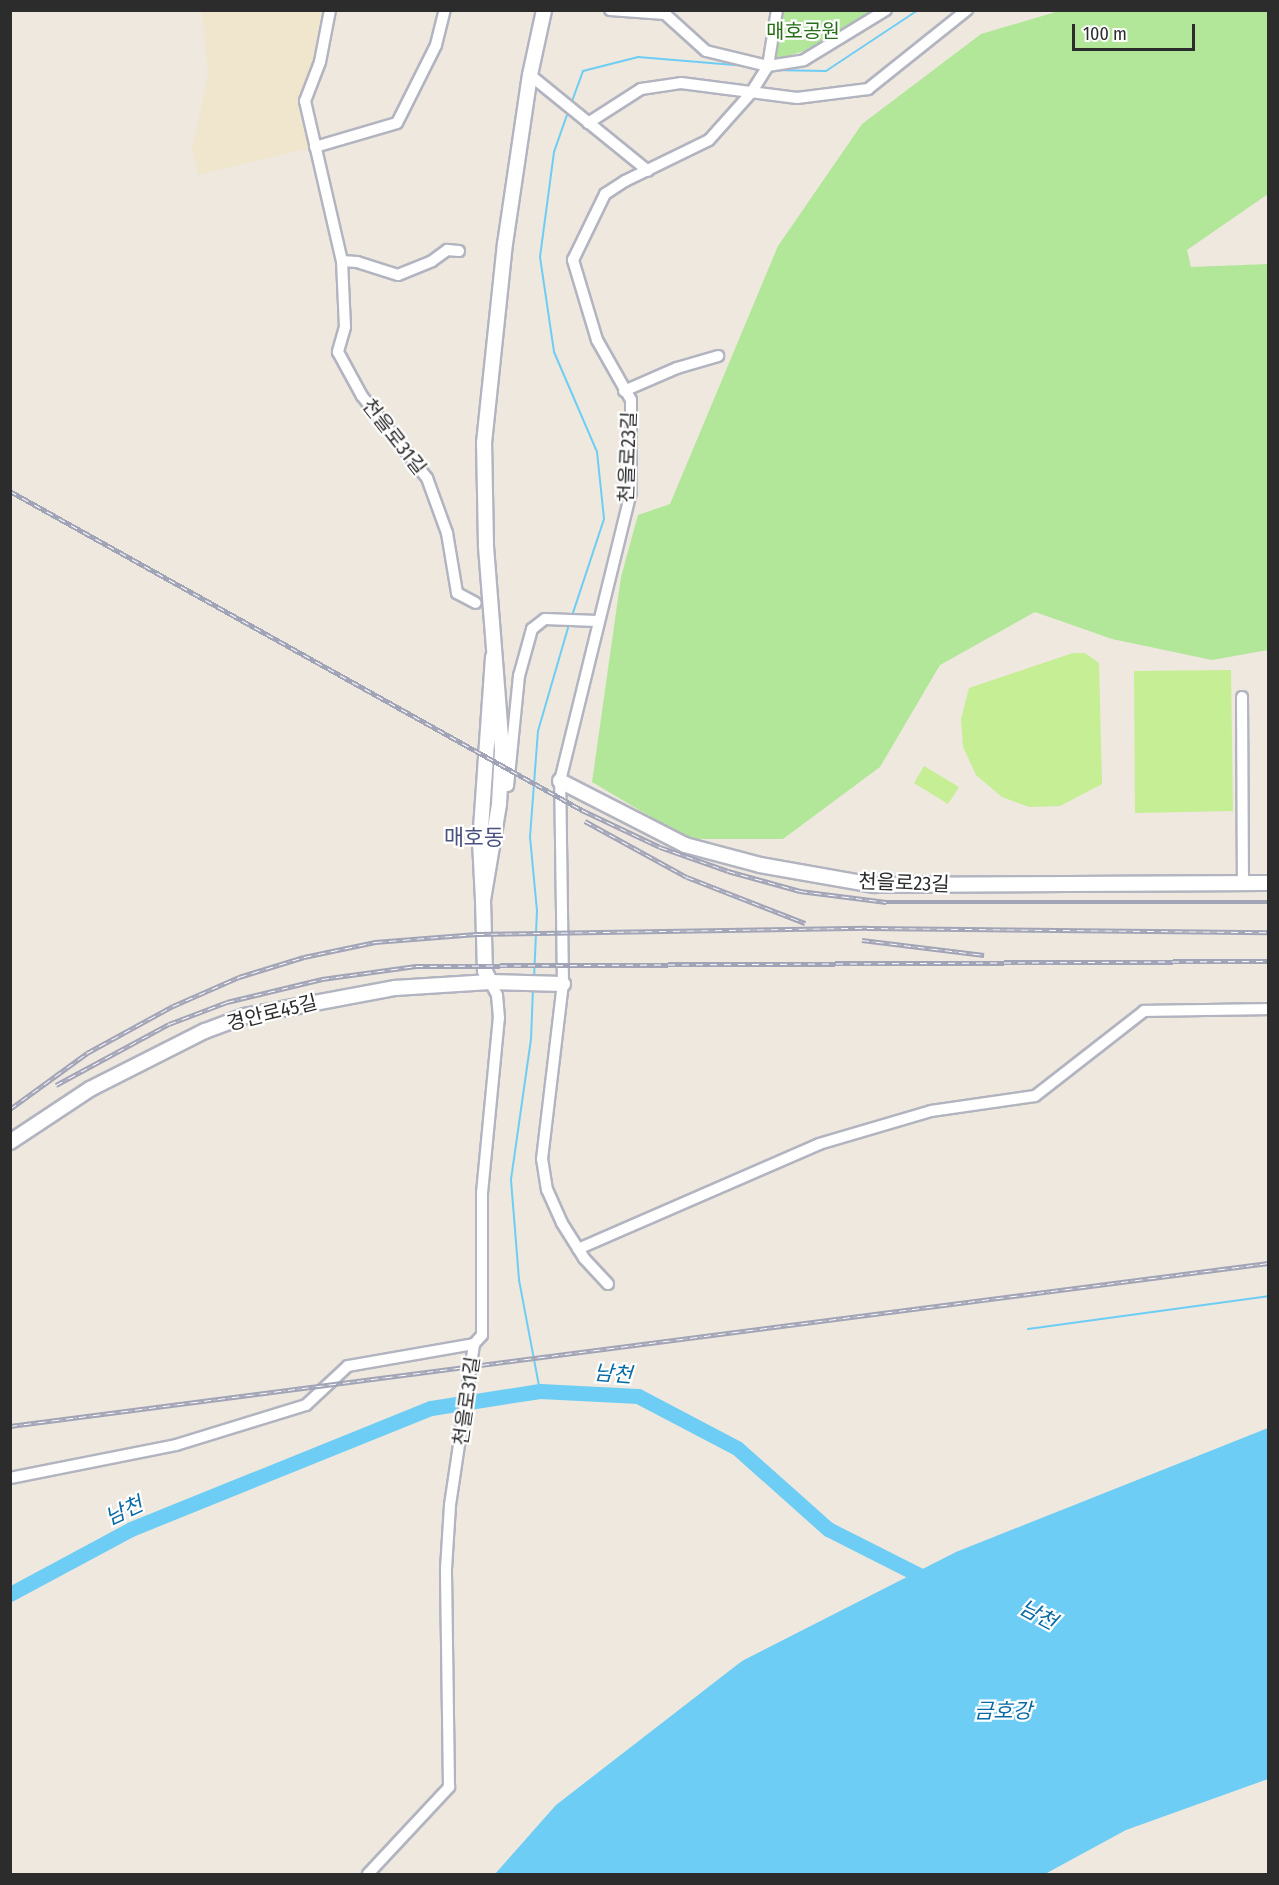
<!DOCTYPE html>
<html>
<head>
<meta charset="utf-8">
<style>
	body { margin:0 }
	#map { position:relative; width:1279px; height:1885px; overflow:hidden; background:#eee8de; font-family:"Fira Sans Condensed","Noto Sans KR",sans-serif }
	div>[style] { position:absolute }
	.education>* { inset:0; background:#f0e6ce }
	.green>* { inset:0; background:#b2e799 }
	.pitch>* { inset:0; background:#c6ee94 }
	.water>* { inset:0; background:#6ecdf4 }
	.stream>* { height:2px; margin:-1px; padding:0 1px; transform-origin:1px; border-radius:1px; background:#6ecdf4 }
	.river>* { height:15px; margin:-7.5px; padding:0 7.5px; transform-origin:7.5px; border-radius:7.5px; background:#6ecdf4 }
	.roads { filter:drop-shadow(2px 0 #b2b4c0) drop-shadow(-2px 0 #b2b4c0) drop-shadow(0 2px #b2b4c0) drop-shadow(0 -2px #b2b4c0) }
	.street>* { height:10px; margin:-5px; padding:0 5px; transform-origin:5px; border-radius:5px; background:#fff }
	.secondary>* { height:14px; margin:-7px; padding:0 7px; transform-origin:7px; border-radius:7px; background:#fff }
	.rail>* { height:4.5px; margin-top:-2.25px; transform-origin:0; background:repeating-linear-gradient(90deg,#fff 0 7px,#a1a3b7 0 14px); box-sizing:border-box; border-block:2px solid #a1a3b7 }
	span { translate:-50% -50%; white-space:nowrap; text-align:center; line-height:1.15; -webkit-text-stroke:4.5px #fff; paint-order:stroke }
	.park-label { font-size:20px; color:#276e18 }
	.street-label { font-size:20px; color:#2c2c2c }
	.water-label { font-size:21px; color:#086ba5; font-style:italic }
	.quarter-label { font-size:22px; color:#4a5280 }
	.frame { position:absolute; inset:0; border:12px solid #2c2c2c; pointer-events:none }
	.scale { position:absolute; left:1072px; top:24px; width:123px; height:27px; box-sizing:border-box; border:3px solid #2c2c2c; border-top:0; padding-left:8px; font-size:18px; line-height:21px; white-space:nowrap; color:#2c2c2c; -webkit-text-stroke:4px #fff; paint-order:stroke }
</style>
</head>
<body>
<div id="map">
	<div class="education">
		<i style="clip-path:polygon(202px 11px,330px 11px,305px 101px,315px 147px,198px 175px,192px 149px,208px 74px)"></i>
	</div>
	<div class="green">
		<i style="clip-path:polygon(783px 11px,871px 11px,814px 48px,774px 60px)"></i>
		<i style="clip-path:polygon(1059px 11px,1268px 11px,1268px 194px,1187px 250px,1191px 267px,1268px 264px,1268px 650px,1212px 660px,1112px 639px,1035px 612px,940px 665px,880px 767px,783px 839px,688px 839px,592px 782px,621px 577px,638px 515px,670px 504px,778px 246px,862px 124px,981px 34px)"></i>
	</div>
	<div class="pitch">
		<i style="clip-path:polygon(1073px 653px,1085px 653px,1099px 663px,1102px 784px,1060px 806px,1029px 807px,1002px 797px,976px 775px,963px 747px,961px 719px,969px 688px)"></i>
		<i style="clip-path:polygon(1231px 670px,1233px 811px,1135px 813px,1134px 671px)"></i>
		<i style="clip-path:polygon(924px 766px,959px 787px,948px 804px,914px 783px)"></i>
	</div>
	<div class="water">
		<i style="clip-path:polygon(1268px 1428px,1268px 1779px,1126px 1830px,1045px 1874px,495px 1874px,556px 1805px,742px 1661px,956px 1552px)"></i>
	</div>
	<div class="stream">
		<i style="left:771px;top:70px;width:55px;rotate:1deg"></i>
		<i style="left:826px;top:71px;width:110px;rotate:-33.5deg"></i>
		<i style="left:571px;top:104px;width:35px;rotate:-70deg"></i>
		<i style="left:583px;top:71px;width:57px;rotate:-14.3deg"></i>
		<i style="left:638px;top:57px;width:109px;rotate:4.7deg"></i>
		<i style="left:568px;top:112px;width:42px;rotate:109.3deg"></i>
		<i style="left:554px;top:152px;width:106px;rotate:97.6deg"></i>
		<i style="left:540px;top:257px;width:96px;rotate:81.6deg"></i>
		<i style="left:554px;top:352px;width:109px;rotate:66.7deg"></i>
		<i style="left:597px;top:452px;width:67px;rotate:84deg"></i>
		<i style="left:604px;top:519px;width:102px;rotate:108.3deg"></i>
		<i style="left:534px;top:979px;width:68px;rotate:-87.5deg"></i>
		<i style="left:537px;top:911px;width:74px;rotate:-95.4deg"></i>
		<i style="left:530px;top:837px;width:106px;rotate:-85.7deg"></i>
		<i style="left:538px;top:731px;width:111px;rotate:-73.8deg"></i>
		<i style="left:533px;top:988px;width:51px;rotate:92.2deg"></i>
		<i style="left:531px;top:1039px;width:142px;rotate:98.1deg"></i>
		<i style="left:511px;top:1180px;width:100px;rotate:85.4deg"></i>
		<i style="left:519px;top:1280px;width:113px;rotate:79.3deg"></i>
		<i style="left:1028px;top:1329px;width:242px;rotate:-7.8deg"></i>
	</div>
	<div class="river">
		<i style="left:10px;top:1594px;width:137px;rotate:-28.2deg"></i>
		<i style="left:131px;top:1529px;width:323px;rotate:-22deg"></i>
		<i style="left:431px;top:1408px;width:110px;rotate:-8.9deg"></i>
		<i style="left:540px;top:1391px;width:98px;rotate:2.9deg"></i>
		<i style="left:638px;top:1396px;width:112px;rotate:27.7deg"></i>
		<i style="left:737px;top:1448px;width:122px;rotate:41.7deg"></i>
		<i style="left:828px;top:1529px;width:118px;rotate:26.8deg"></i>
	</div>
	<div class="roads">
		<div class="street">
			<i style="left:330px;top:10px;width:53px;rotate:100.9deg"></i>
			<i style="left:320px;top:62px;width:42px;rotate:111deg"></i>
			<i style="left:305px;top:101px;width:164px;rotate:77deg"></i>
			<i style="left:342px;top:261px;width:66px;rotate:87.4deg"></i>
			<i style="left:345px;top:327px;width:26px;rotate:106deg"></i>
			<i style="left:338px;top:352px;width:50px;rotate:61.4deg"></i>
			<i style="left:362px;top:396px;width:105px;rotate:51.6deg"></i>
			<i style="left:427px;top:478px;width:59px;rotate:70deg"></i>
			<i style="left:447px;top:533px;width:61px;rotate:80.5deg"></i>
			<i style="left:457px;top:593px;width:21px;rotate:28deg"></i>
			<i style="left:610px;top:10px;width:55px;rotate:4.2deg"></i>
			<i style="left:665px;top:14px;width:55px;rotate:42.1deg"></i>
			<i style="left:706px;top:51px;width:64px;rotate:13.6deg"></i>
			<i style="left:768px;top:66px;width:36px;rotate:-9deg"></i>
			<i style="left:804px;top:60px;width:96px;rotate:-31.4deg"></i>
			<i style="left:530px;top:75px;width:152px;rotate:39.1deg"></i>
			<i style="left:588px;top:123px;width:63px;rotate:-32.7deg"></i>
			<i style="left:641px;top:89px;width:40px;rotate:-8.5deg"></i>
			<i style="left:681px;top:83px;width:117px;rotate:7.4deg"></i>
			<i style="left:797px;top:98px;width:72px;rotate:-7.2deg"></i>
			<i style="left:868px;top:89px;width:127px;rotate:-38.6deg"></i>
			<i style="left:315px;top:147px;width:85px;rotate:-16.3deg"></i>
			<i style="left:397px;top:123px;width:87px;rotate:-63.4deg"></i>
			<i style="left:436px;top:45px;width:36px;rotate:-76deg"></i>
			<i style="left:342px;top:261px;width:15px;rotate:4deg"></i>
			<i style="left:357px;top:262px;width:43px;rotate:17.6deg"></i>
			<i style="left:398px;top:275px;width:37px;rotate:-22deg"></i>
			<i style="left:432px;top:261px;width:19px;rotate:-36deg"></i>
			<i style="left:447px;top:250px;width:12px;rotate:5deg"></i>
			<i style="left:624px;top:391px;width:58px;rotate:-23.5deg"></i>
			<i style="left:677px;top:368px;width:43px;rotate:-16.3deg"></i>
			<i style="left:1242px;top:697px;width:186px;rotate:89.7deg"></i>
			<i style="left:508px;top:786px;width:111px;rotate:-84.3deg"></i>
			<i style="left:519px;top:676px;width:49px;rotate:-74.5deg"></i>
			<i style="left:532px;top:629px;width:16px;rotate:-38deg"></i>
			<i style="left:545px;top:619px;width:52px;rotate:2.2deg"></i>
			<i style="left:578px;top:1249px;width:263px;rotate:-23.5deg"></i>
			<i style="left:819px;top:1144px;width:117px;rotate:-16.4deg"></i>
			<i style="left:931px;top:1111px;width:105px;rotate:-8.2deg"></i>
			<i style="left:1035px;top:1096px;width:138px;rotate:-37.9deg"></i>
			<i style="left:1144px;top:1011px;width:124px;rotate:-0.9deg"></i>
			<i style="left:608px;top:1284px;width:35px;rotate:-133deg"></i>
			<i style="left:584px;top:1258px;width:41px;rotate:-122.2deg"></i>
			<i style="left:562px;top:1223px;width:36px;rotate:-114deg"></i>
			<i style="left:547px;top:1190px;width:31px;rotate:-99deg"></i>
			<i style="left:542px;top:1159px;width:176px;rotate:-83.2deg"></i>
			<i style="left:563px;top:984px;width:203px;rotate:-90.8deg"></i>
			<i style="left:560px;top:781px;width:298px;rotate:-76.2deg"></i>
			<i style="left:631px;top:492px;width:92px;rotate:-90deg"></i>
			<i style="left:631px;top:400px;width:69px;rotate:-119.5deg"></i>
			<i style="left:597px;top:340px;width:84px;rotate:-106.7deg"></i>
			<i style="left:573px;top:260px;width:73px;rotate:-64.1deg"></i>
			<i style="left:605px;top:194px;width:24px;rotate:-33deg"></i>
			<i style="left:625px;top:181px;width:93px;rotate:-26deg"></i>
			<i style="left:709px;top:140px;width:63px;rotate:-48.2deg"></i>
			<i style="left:751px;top:93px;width:32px;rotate:-58deg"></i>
			<i style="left:768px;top:66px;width:57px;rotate:-80.9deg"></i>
			<i style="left:10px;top:1478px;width:169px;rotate:-11.2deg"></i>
			<i style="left:176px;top:1445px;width:136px;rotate:-17.1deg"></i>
			<i style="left:306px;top:1405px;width:57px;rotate:-42.9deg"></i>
			<i style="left:348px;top:1366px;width:128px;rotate:-9.9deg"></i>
			<i style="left:368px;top:1874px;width:119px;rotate:-47deg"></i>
			<i style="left:449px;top:1787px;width:218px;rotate:-90.8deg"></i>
			<i style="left:446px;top:1569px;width:64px;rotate:-86.4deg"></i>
			<i style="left:450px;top:1505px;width:163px;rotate:-81.5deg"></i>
			<i style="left:474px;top:1344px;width:12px;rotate:-48deg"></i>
			<i style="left:482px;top:1335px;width:142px;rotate:-90deg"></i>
			<i style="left:482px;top:1193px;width:176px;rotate:-84.5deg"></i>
			<i style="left:499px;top:1018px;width:23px;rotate:-95deg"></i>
			<i style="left:497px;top:995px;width:15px;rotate:-118deg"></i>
		</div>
		<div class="secondary">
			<i style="left:493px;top:657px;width:184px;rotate:94deg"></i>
			<i style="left:480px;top:841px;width:59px;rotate:87.1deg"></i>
			<i style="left:483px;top:900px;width:97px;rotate:-80.5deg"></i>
			<i style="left:499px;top:804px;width:54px;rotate:-86.8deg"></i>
			<i style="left:502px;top:750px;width:206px;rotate:-94.5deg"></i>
			<i style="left:486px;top:545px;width:102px;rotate:-91.1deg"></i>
			<i style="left:484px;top:443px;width:200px;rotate:-84deg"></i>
			<i style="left:505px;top:244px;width:171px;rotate:-81.6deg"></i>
			<i style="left:530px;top:75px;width:66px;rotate:-77.8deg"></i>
			<i style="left:560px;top:781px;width:140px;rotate:27.1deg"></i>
			<i style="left:685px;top:845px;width:78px;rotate:14.9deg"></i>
			<i style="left:760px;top:865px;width:116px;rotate:10deg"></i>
			<i style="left:874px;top:885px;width:394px;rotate:-0.3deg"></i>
			<i style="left:483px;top:900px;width:71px;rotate:88.4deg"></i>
			<i style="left:485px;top:971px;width:12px;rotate:66deg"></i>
			<i style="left:10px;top:1142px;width:96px;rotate:-33.5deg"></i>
			<i style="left:90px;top:1089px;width:129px;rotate:-26.8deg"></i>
			<i style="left:205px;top:1031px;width:43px;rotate:-20.6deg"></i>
			<i style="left:245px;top:1016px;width:153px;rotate:-10.6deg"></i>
			<i style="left:395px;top:988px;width:95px;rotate:-3.6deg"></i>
			<i style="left:490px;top:982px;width:73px;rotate:1.6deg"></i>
		</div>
	</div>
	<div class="rail">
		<i style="left:10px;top:491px;width:655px;rotate:29.15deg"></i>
		<i style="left:582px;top:810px;width:86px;rotate:25.4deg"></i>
		<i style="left:660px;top:847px;width:72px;rotate:19.4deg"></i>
		<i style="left:728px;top:871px;width:75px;rotate:15.5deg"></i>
		<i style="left:800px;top:891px;width:87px;rotate:7.3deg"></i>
		<i style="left:886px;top:902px;width:382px"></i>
		<i style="left:585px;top:821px;width:116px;rotate:28.8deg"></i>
		<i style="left:687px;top:877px;width:127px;rotate:21.3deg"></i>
		<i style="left:862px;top:940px;width:123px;rotate:7deg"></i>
		<i style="left:56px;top:1085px;width:128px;rotate:-28.4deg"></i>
		<i style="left:169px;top:1024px;width:62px;rotate:-20.8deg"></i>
		<i style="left:227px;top:1002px;width:98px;rotate:-13.6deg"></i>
		<i style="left:322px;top:979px;width:95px;rotate:-7.9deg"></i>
		<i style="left:416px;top:966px;width:852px;rotate:-0.34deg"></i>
		<i style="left:10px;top:1109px;width:95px;rotate:-36deg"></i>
		<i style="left:87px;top:1053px;width:98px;rotate:-28.7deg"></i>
		<i style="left:173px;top:1006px;width:72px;rotate:-23.7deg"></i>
		<i style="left:239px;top:977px;width:68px;rotate:-17.1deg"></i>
		<i style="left:304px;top:957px;width:73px;rotate:-11.9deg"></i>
		<i style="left:375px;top:942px;width:102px;rotate:-4.5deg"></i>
		<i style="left:477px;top:934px;width:390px;rotate:-0.9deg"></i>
		<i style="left:867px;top:928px;width:401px;rotate:0.6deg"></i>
		<i style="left:10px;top:1426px;width:1269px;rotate:-7.38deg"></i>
	</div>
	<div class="park-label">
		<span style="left:803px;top:31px">매호공원</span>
	</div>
	<div class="street-label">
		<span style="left:394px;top:437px;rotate:52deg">천을로31길</span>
		<span style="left:628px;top:457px;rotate:-88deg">천을로23길</span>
		<span style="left:904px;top:883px;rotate:2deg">천을로23길</span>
		<span style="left:272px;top:1013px;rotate:-14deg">경안로45길</span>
		<span style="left:467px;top:1401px;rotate:-82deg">천을로31길</span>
	</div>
	<div class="water-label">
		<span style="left:613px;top:1374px;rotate:4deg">남천</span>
		<span style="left:124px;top:1511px;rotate:-25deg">남천</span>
		<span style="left:1038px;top:1615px;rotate:28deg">남천</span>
		<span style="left:1003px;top:1711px">금호강</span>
	</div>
	<div class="quarter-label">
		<span style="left:474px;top:838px">매호동</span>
	</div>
	<div class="frame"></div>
	<div class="scale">100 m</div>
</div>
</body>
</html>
